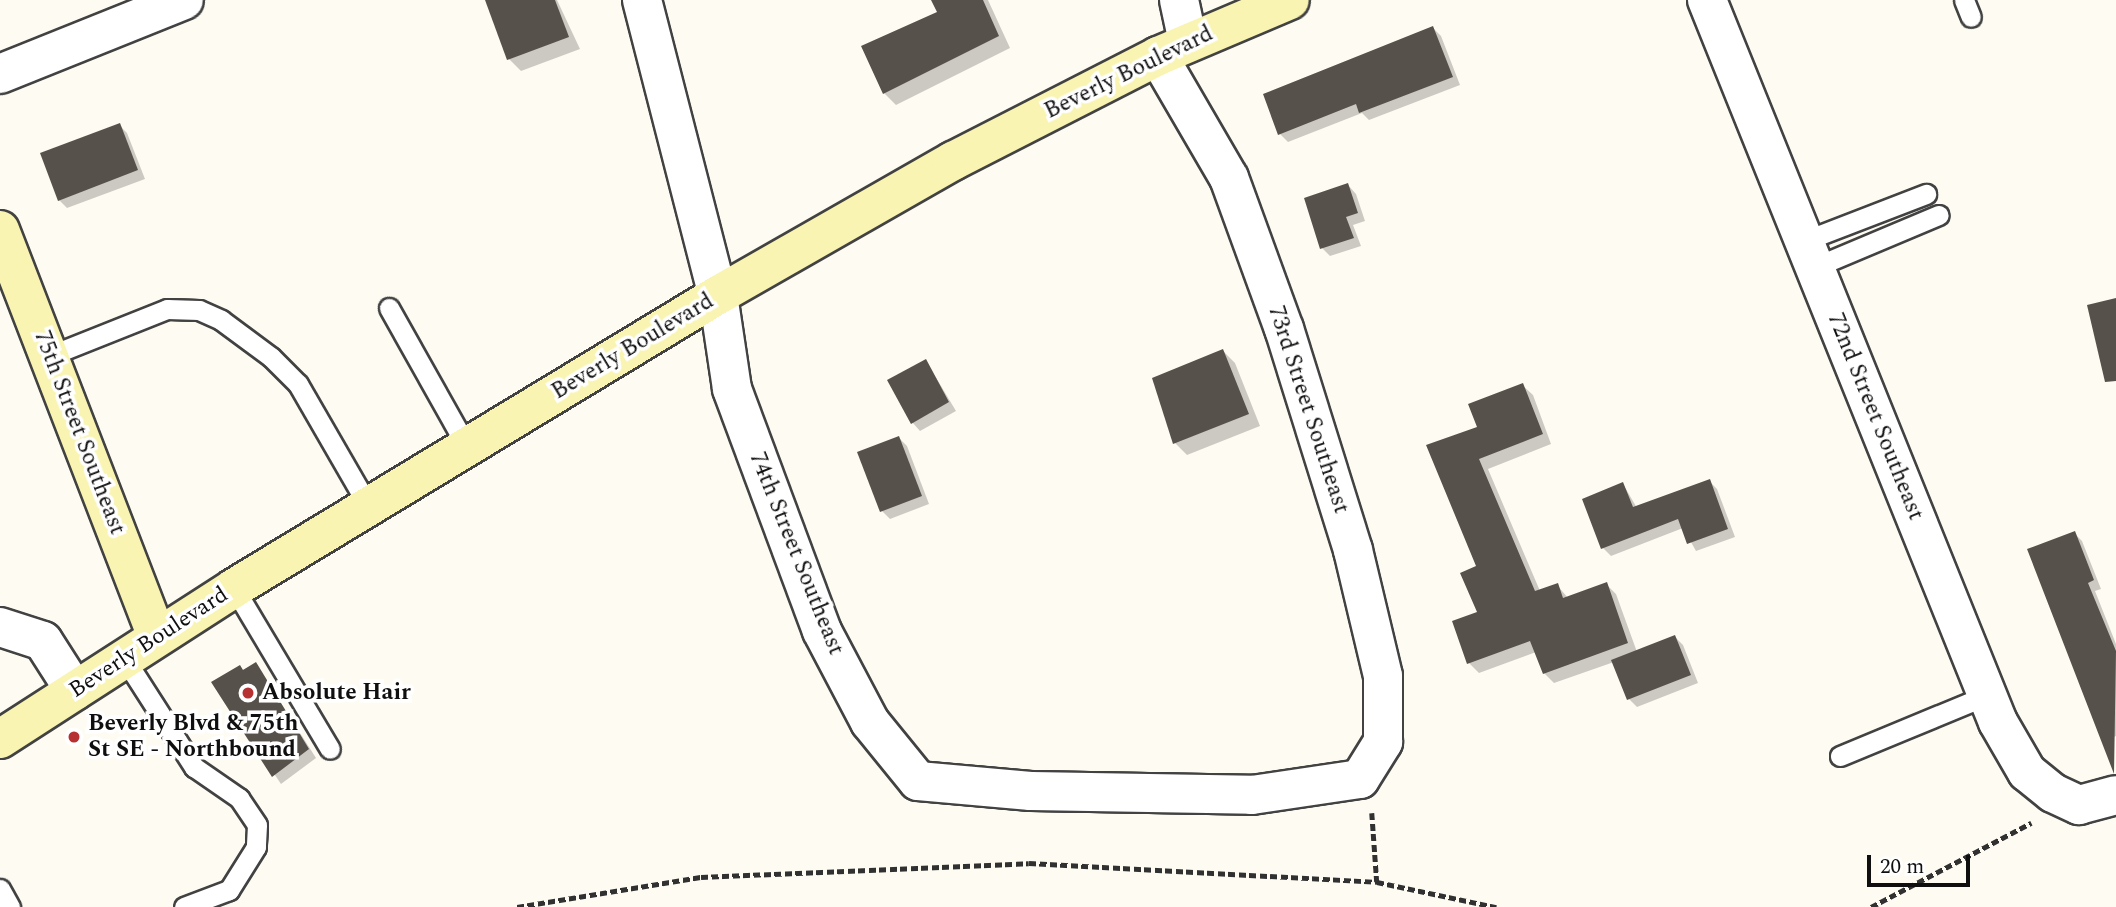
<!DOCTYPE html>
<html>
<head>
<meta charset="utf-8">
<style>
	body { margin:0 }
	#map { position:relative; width:2116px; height:907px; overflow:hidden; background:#fefcf2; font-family:Spectral,serif }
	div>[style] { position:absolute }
	.shadow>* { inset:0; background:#0003 }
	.building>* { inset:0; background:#57514c }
	.path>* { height:4.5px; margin-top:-2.25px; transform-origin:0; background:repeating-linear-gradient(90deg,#313131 0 7px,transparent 0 10.5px) }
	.roads { filter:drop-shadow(2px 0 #424242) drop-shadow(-2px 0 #424242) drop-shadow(0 2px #424242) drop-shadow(0 -2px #424242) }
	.lane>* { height:19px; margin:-9.5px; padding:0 9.5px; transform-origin:9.5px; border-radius:9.5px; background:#fff }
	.street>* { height:38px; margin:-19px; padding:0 19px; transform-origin:19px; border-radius:19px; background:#fff }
	.secondary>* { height:38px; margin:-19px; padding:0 19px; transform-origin:19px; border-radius:19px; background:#f9f4b2 }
	.dots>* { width:19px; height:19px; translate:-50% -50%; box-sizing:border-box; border:4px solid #fff; border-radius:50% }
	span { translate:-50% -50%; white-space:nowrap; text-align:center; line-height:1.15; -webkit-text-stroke:7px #fff; paint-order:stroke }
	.street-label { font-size:23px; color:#0f0f0f }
	.poi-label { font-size:23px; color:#0f0f0f; font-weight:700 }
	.left { translate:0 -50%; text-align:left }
	.scale { position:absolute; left:1867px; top:855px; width:103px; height:32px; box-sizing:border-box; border:4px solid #0f0f0f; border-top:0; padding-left:9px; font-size:21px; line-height:24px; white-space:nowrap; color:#0f0f0f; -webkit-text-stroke:5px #fff; paint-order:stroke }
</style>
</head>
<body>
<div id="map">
	<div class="shadow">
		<i style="clip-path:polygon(487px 0,557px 0,580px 49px,521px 71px,509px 59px)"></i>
		<i style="clip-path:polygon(933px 0,988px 0,1010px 48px,896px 105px,884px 93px,939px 13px)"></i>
		<i style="clip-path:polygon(1433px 28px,1441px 36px,1460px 85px,1369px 120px,1362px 113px,1288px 142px,1280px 134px)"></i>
		<i style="clip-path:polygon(119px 125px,127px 133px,145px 179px,67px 208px,59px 200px)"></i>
		<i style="clip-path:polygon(1348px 185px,1356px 194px,1365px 221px,1353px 225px,1361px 246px,1330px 256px,1322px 248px)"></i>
		<i style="clip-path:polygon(1223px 351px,1235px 363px,1260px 426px,1187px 455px,1175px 443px)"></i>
		<i style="clip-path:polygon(926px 361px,956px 411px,920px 431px,912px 422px)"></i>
		<i style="clip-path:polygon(1522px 385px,1533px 395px,1551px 444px,1488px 469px,1540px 591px,1557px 585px,1568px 598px,1606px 584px,1616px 594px,1637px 652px,1675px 637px,1683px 645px,1698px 683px,1637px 707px,1629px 699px,1614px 662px,1554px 683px,1544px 673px,1536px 652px,1479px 673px,1469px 663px,1479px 613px,1478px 567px,1429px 446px,1480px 428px)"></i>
		<i style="clip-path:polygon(899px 438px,907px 446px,929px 504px,890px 519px,882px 511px)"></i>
		<i style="clip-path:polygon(1709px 481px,1717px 489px,1735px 537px,1696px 551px,1683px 528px,1611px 556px,1603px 548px,1623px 484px,1637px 508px)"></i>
		<i style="clip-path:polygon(2074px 533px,2082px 541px,2101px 589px,2095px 591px,2116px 644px,2116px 736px,2108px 740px)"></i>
		<i style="clip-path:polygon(256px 664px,316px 758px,281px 784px,213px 683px)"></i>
	</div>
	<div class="building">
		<i style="clip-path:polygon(485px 0,555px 0,569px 37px,507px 60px)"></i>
		<i style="clip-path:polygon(931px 0,983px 0,999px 36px,883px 94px,861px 46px,937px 12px)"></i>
		<i style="clip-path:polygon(1433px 26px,1453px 77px,1359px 113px,1356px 104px,1278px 135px,1263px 94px)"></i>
		<i style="clip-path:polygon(120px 123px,138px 170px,58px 201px,40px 153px)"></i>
		<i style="clip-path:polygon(1348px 183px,1358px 213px,1346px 217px,1354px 238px,1320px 249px,1304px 198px)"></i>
		<i style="clip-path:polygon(2116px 298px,2116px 381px,2105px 382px,2087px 305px)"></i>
		<i style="clip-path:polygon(1223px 349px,1249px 414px,1173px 444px,1152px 378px)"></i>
		<i style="clip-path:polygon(926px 359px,949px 402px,911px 424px,887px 380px)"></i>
		<i style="clip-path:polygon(1523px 383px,1543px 434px,1479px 459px,1535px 591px,1558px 583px,1563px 598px,1607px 582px,1628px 643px,1543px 674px,1530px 641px,1467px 664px,1452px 621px,1477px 612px,1460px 573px,1476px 566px,1426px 445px,1477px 427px,1468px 404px)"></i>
		<i style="clip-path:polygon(899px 436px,922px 496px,880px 512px,857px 452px)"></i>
		<i style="clip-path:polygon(1710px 479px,1728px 529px,1687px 544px,1678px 519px,1601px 549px,1582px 499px,1623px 482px,1633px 507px)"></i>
		<i style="clip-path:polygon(2075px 531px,2094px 580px,2088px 583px,2116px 651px,2114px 774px,2027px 549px)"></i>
		<i style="clip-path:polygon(1675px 635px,1691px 675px,1627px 700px,1611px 660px)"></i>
		<i style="clip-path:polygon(256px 662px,309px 749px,272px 777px,211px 682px,240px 665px,243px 670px)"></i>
	</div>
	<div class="path">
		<i style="left:1372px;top:813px;width:69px;rotate:85.9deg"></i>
		<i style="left:517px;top:907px;width:186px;rotate:-9.3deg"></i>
		<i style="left:701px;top:877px;width:328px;rotate:-2.4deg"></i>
		<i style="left:1029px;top:863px;width:349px;rotate:3.1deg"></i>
		<i style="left:1377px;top:882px;width:122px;rotate:11.9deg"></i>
		<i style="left:1871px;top:907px;width:181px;rotate:-27.7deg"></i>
	</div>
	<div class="roads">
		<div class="lane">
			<i style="left:1964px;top:0;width:18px;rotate:68deg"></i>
			<i style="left:1804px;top:241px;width:131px;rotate:-21.1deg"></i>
			<i style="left:1815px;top:267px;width:134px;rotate:-22.8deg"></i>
			<i style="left:389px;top:308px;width:159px;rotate:60.7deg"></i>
			<i style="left:49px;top:356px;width:127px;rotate:-21.7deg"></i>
			<i style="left:167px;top:309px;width:32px;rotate:2deg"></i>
			<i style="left:199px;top:310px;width:24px;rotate:24deg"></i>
			<i style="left:221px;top:320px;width:62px;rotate:36.5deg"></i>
			<i style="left:271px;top:357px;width:38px;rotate:45deg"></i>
			<i style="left:298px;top:384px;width:142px;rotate:60deg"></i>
			<i style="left:234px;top:588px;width:187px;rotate:59.2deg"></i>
			<i style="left:124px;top:658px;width:130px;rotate:57.3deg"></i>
			<i style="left:194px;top:767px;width:55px;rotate:34.6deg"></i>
			<i style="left:239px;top:798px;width:32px;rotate:56deg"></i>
			<i style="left:257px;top:825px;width:22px;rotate:93deg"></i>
			<i style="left:256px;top:847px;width:51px;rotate:122.1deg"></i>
			<i style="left:229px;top:890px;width:48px;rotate:159.3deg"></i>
			<i style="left:1840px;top:756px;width:159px;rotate:-22.5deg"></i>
			<i style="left:0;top:889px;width:21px;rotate:61deg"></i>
		</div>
		<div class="street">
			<i style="left:642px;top:0;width:305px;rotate:75.6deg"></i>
			<i style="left:718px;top:295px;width:95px;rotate:81.5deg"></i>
			<i style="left:732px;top:389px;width:258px;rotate:69.6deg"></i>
			<i style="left:822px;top:631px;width:103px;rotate:62.2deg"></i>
			<i style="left:870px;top:722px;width:76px;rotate:50.9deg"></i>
			<i style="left:918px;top:781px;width:113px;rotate:5.1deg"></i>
			<i style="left:1031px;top:791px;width:221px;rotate:1deg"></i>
			<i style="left:1252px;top:795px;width:109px;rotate:-8.4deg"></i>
			<i style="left:1360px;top:779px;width:44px;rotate:-58.1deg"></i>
			<i style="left:1383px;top:742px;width:66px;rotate:-90deg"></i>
			<i style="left:1383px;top:676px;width:130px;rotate:-103.4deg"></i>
			<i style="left:1353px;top:550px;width:232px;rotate:-107.3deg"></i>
			<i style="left:1284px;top:329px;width:161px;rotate:-110deg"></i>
			<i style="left:1229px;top:178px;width:141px;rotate:-120.2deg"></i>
			<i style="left:1179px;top:0;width:43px;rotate:77.9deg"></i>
			<i style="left:1707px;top:0;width:778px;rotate:68.05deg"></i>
			<i style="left:1998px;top:722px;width:58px;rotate:59.9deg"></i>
			<i style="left:2027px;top:772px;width:33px;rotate:39deg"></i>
			<i style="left:2053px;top:793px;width:29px;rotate:25deg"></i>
			<i style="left:2079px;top:805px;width:38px;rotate:-15deg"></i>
			<i style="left:0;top:74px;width:198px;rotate:-21.9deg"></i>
			<i style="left:0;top:627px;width:45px;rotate:18deg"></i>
			<i style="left:43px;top:641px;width:59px;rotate:57.4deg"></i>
		</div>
		<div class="secondary">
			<i style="left:0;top:230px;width:435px;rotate:68.9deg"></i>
			<i style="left:0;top:739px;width:278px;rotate:-32.8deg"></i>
			<i style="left:234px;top:588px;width:566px;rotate:-31.19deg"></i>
			<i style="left:718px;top:295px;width:271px;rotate:-29.7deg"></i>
			<i style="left:953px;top:161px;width:230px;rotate:-27.1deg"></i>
			<i style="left:1158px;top:56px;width:143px;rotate:-23deg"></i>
		</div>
	</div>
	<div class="dots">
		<i style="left:248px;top:693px;background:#b73032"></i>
		<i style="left:74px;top:737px;background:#b73032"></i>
	</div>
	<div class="street-label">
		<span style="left:1129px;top:73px;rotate:-26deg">Beverly Boulevard</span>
		<span style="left:633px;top:347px;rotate:-31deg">Beverly Boulevard</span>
		<span style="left:1308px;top:410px;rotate:72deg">73rd Street Southeast</span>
		<span style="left:1875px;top:417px;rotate:68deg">72nd Street Southeast</span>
		<span style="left:79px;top:433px;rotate:69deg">75th Street Southeast</span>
		<span style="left:796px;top:554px;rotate:68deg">74th Street Southeast</span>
		<span style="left:149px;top:643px;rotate:-33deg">Beverly Boulevard</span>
	</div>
	<div class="poi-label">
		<span class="left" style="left:262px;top:693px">Absolute Hair</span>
		<span class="left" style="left:88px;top:737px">Beverly Blvd &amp; 75th<br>St SE - Northbound</span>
	</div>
	<div class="scale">20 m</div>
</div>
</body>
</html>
